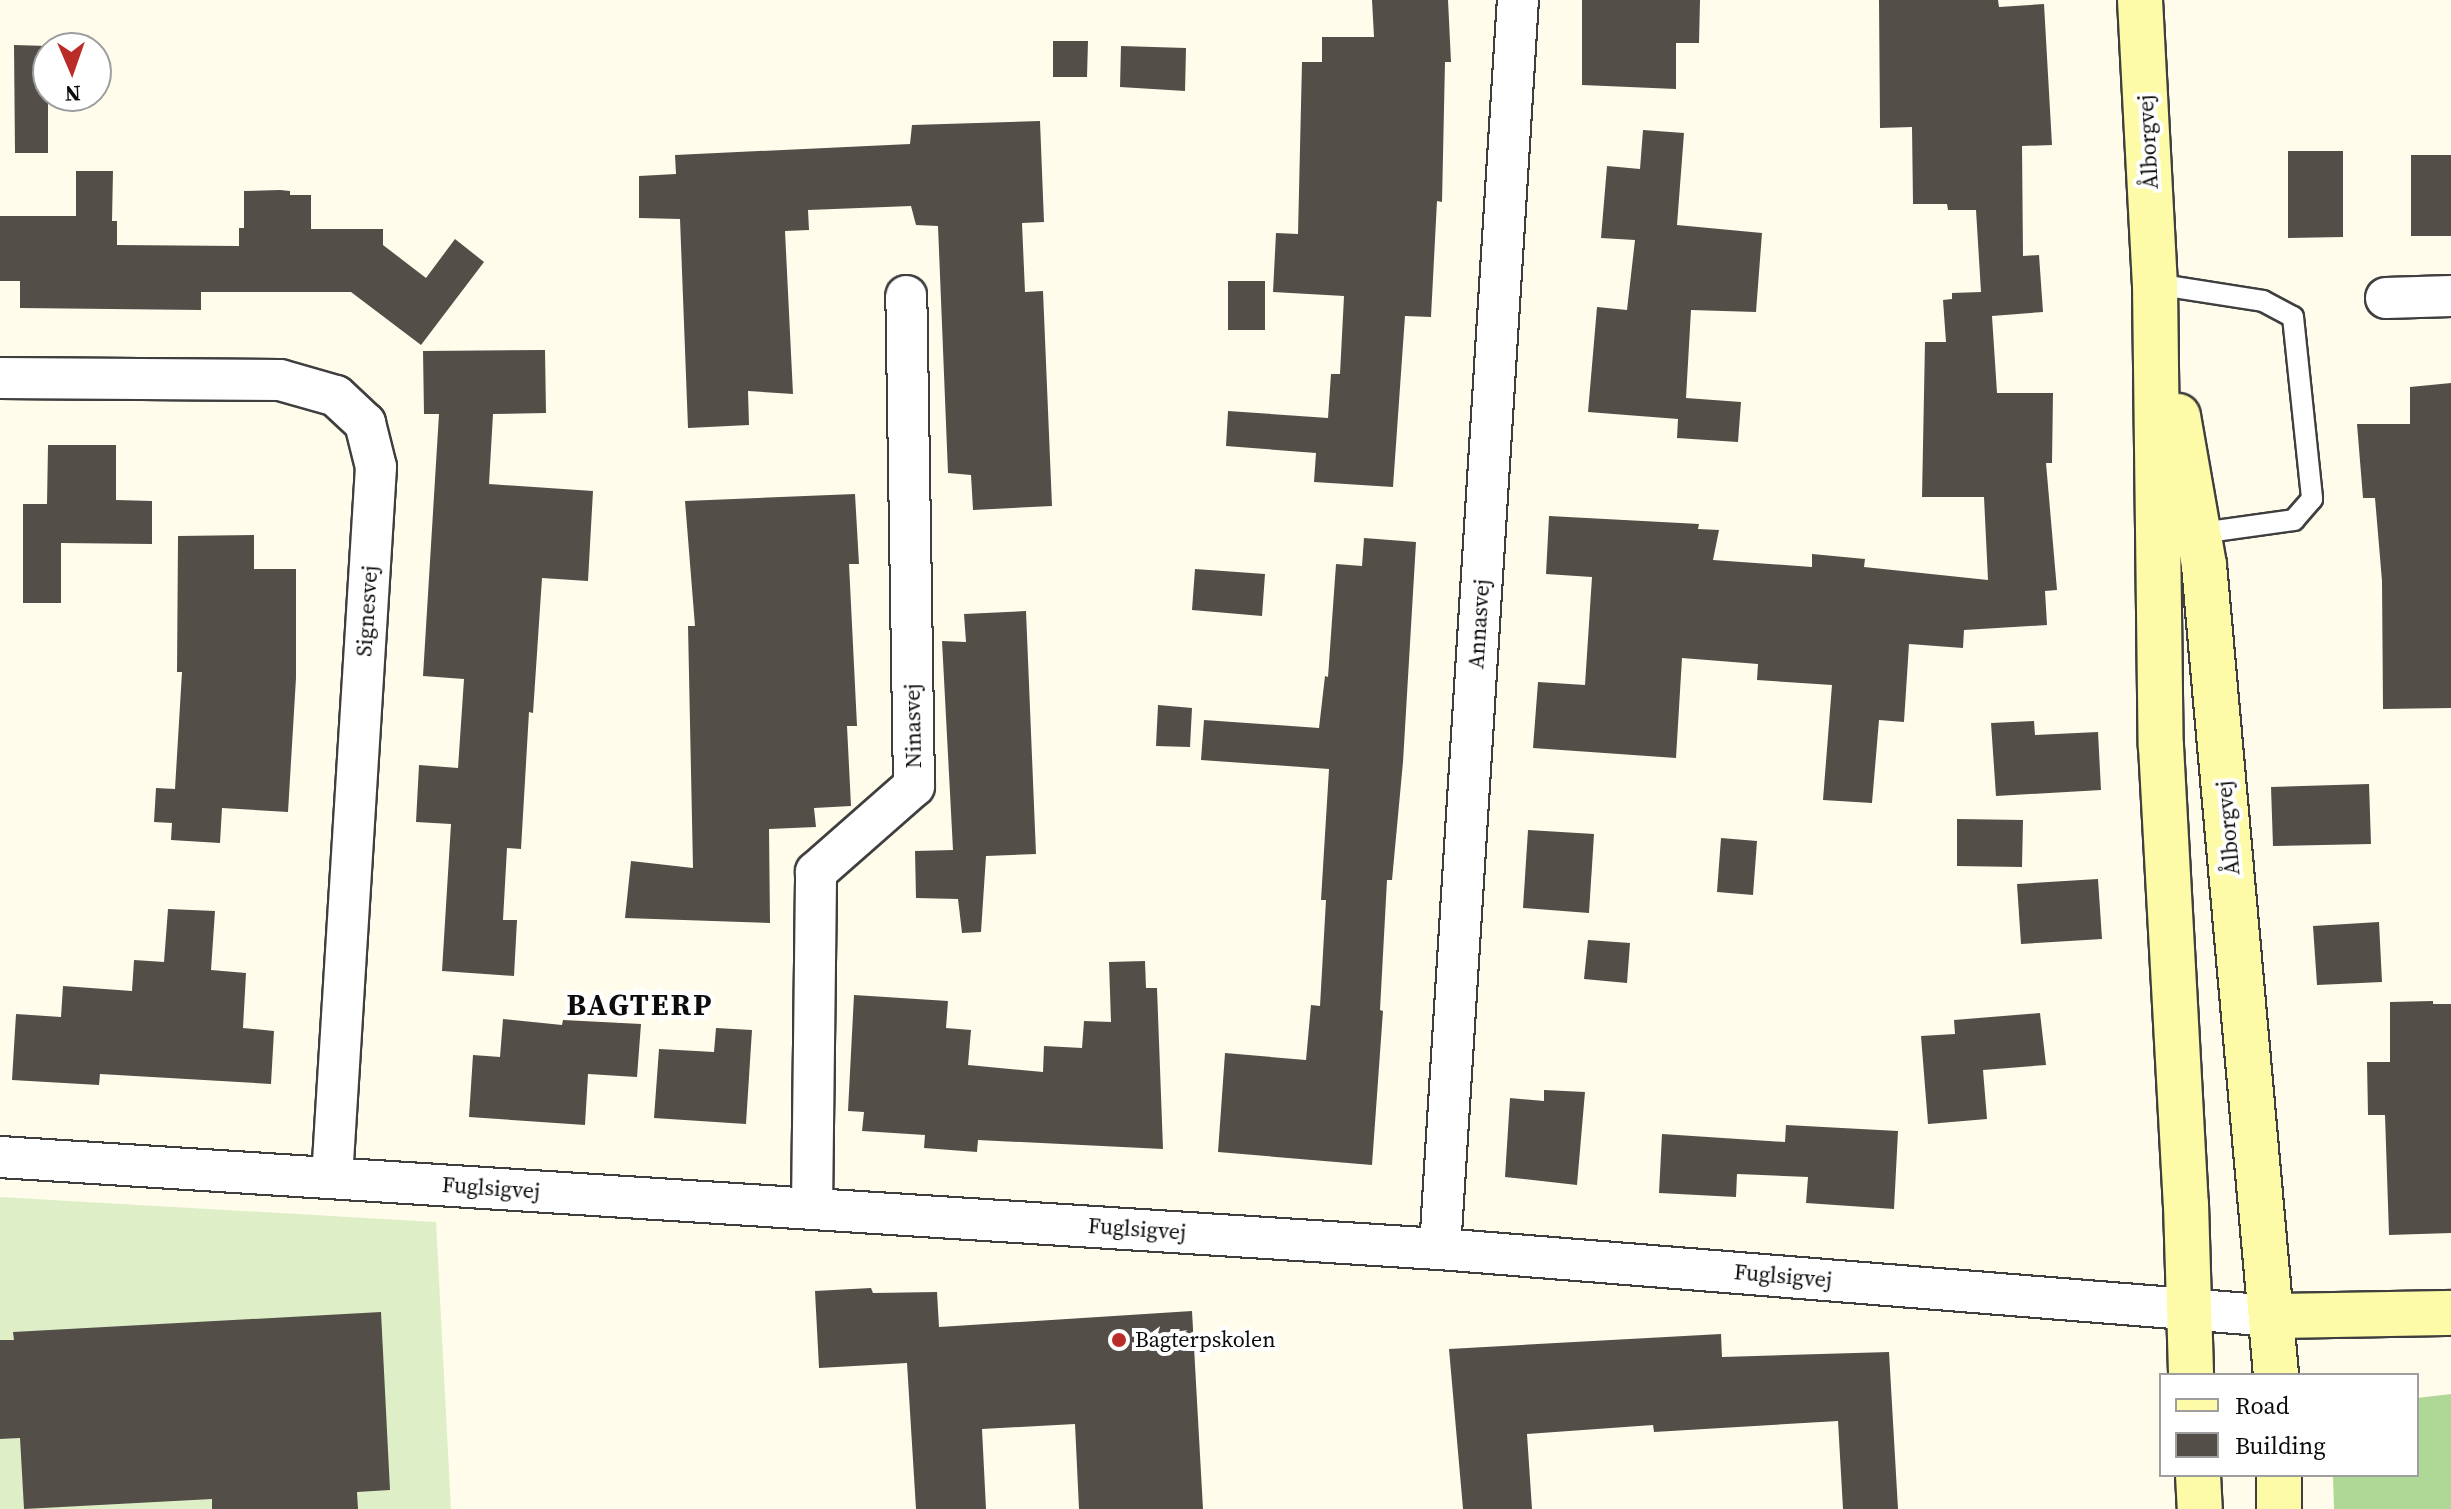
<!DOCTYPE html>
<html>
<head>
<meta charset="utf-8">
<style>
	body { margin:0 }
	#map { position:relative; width:2451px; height:1509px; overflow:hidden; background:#fffceb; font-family:"Source Serif 4",serif }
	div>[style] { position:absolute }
	.forest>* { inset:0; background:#afd896 }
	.pitch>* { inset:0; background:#deefc8 }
	.building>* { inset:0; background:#544e49 }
	.roads { filter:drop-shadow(2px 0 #3f3f3f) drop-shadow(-2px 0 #3f3f3f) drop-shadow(0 2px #3f3f3f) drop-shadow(0 -2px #3f3f3f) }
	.lane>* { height:20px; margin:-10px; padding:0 10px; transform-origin:10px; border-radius:10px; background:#fff }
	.street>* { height:40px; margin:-20px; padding:0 20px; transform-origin:20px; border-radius:20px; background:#fff }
	.secondary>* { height:44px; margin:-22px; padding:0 22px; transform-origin:22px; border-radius:22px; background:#fdfba8 }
	.dots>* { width:22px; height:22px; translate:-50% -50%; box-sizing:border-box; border:4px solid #fff; border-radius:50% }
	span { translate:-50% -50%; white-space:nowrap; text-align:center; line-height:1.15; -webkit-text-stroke:8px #fff; paint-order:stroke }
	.street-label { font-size:22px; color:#0c0c0c }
	.poi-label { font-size:22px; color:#0c0c0c }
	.left { translate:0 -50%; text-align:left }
	.district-label { font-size:30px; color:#0c0c0c; font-weight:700; letter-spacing:2px }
	.legend { position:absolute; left:2159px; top:1373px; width:260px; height:104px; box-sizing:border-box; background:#fff; border:2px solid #9e9e9e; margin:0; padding:10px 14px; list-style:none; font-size:24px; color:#0c0c0c }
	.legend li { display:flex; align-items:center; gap:16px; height:40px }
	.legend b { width:40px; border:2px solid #9e9e9e }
	.north { position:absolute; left:32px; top:32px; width:80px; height:80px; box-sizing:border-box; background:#fff; border:2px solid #9e9e9e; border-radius:50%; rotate:178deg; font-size:22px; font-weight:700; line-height:32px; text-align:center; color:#0c0c0c }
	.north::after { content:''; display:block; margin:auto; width:28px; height:36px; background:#b92c27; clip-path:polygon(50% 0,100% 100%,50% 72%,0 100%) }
</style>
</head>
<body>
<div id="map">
	<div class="forest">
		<i style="clip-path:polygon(2451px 1394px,2451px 1509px,2334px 1509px,2333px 1475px,2417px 1475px,2417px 1398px)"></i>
	</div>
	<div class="pitch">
		<i style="clip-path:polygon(0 1197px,436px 1222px,451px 1509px,0 1509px)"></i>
	</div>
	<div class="building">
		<i style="clip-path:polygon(1372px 0,1448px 0,1451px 62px,1445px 62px,1442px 202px,1437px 201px,1431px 317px,1405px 316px,1393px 487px,1314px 482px,1316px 453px,1226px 446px,1228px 411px,1328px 418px,1331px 374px,1340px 374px,1344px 296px,1273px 292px,1276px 233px,1298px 234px,1302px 62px,1322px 62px,1322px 37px,1374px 37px)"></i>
		<i style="clip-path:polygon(1582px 0,1700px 0,1699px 43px,1676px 43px,1676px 89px,1582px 85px)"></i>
		<i style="clip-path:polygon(1879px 0,1998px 0,1999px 7px,2044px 4px,2052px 145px,2022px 146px,2023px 256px,2039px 255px,2043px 312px,1992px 316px,1997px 393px,2053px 393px,2052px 463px,2046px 463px,2057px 590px,2045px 591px,2047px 625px,1964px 630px,1963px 648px,1909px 644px,1904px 722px,1879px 720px,1872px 803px,1823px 800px,1832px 685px,1757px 680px,1758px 664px,1682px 658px,1676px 758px,1533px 748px,1538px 682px,1585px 685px,1592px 577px,1546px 574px,1549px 516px,1699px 524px,1698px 529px,1719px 530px,1713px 560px,1812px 567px,1812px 554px,1865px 559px,1864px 567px,1988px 580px,1984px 497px,1922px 497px,1925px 342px,1946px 342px,1943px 300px,1952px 299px,1952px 293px,1981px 292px,1976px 210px,1948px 210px,1947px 204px,1913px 204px,1912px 127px,1880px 128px)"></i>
		<i style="clip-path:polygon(1053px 41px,1088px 41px,1087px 77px,1053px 77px)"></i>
		<i style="clip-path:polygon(14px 45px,48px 46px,48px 153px,15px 153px)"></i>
		<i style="clip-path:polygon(1121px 46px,1186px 48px,1185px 91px,1120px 87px)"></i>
		<i style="clip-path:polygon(1040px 121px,1044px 222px,1022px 223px,1025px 292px,1043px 291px,1052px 506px,973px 510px,971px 475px,948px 473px,938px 226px,916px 225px,911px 206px,808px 210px,809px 230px,785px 231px,793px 394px,748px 391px,749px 425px,688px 428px,680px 219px,639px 218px,639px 176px,676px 174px,675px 155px,910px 144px,912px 125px)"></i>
		<i style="clip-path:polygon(1643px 130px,1684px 133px,1677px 225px,1762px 233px,1756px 312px,1691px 310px,1686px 398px,1741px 402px,1738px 442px,1677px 438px,1678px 419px,1588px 412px,1597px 307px,1627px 310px,1635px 240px,1601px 238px,1607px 166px,1640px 169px)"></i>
		<i style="clip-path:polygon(2288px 151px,2343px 151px,2343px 237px,2288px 238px)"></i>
		<i style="clip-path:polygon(2411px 155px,2451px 155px,2451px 236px,2411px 236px)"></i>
		<i style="clip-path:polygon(76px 171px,113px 171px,112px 221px,117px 221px,117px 245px,239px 246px,239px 228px,244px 228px,244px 191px,280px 190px,290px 191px,290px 195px,311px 195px,311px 229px,383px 229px,383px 245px,426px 278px,455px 239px,484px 262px,421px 345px,351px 292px,201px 292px,201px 310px,20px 308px,20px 281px,0 281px,0 216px,76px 216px)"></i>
		<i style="clip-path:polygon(1228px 281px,1265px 281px,1265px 330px,1228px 330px)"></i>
		<i style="clip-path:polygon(545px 350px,546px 413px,493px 414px,489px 484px,593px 491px,588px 581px,542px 578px,533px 713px,529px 712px,521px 849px,507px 848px,503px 920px,517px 920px,514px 976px,442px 971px,451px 824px,416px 822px,419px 765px,458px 768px,464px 679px,423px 676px,439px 414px,424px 414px,423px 351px)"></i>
		<i style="clip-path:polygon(2451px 383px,2451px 708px,2383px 709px,2382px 581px,2375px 498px,2363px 498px,2357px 424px,2410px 424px,2410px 387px)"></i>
		<i style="clip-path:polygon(48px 445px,116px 445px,116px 500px,152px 501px,152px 544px,61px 543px,61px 603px,23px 603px,23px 504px,47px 504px)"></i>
		<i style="clip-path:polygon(855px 494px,859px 564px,849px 564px,857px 726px,847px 726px,851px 806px,814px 808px,816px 827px,769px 829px,770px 923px,625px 918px,631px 861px,693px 868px,688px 626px,695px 626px,685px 501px)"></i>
		<i style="clip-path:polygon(254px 535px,254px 569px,296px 569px,296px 678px,288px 812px,222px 808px,220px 843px,171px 840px,172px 823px,154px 822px,156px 788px,175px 789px,182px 672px,177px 672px,178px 536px)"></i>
		<i style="clip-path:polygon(1364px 538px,1416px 542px,1403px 762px,1392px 880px,1387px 880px,1380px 1010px,1383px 1011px,1372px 1165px,1218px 1152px,1225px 1053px,1306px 1060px,1311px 1005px,1320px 1006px,1326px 900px,1321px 900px,1329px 769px,1201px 760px,1204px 720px,1319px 728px,1325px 676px,1328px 677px,1336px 564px,1362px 566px)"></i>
		<i style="clip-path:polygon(1195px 569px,1265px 574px,1262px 616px,1192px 610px)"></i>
		<i style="clip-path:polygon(1026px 611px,1036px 854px,986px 856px,981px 932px,962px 933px,958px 899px,916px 898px,915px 851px,953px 850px,942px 641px,966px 642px,964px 614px)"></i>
		<i style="clip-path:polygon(1158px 705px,1192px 708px,1190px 747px,1156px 746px)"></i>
		<i style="clip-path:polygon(2034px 721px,2035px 735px,2098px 732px,2101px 790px,1996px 796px,1991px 723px)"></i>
		<i style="clip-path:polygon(2369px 784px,2371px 844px,2273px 846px,2271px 787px)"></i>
		<i style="clip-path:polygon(1957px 819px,2023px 820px,2022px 867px,1957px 866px)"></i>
		<i style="clip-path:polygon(1528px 830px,1594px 834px,1589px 913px,1523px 908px)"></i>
		<i style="clip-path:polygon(1721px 838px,1757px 841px,1753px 895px,1717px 892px)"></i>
		<i style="clip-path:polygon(2098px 879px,2102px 939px,2021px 944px,2017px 884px)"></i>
		<i style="clip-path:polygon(168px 909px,215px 911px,211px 970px,246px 973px,243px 1028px,274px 1031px,271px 1084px,100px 1074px,99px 1085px,12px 1080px,16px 1014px,61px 1017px,63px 986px,132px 991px,134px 960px,164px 962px)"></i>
		<i style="clip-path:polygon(2379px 922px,2382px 982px,2317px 985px,2313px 926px)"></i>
		<i style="clip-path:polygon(1588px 940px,1630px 943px,1627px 983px,1584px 979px)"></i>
		<i style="clip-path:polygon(1145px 961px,1146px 988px,1157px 988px,1163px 1149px,978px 1140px,977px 1152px,924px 1148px,925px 1135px,862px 1131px,864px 1112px,848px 1111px,854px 995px,948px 1001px,946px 1028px,971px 1030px,968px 1065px,1043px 1072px,1044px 1046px,1082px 1048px,1084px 1021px,1111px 1022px,1109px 962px)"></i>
		<i style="clip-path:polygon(2433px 1001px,2433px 1004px,2451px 1004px,2451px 1233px,2389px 1235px,2385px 1115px,2368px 1115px,2367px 1062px,2390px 1062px,2390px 1002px)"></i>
		<i style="clip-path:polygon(2040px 1013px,2046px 1065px,1983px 1070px,1987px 1119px,1928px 1124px,1921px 1036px,1955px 1034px,1954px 1020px)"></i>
		<i style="clip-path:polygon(503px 1019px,562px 1025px,563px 1020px,641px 1024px,637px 1077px,588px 1074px,585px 1125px,469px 1117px,473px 1055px,500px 1057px)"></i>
		<i style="clip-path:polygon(716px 1028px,752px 1030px,746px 1124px,654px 1118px,659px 1049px,714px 1052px)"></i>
		<i style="clip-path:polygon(1544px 1090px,1585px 1092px,1577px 1185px,1505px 1177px,1510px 1098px,1544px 1101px)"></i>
		<i style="clip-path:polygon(1786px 1125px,1898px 1131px,1894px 1209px,1806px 1203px,1808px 1177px,1737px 1174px,1736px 1197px,1659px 1193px,1662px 1134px,1785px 1142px)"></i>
		<i style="clip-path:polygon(871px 1288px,873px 1293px,937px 1292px,939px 1327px,1192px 1311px,1203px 1509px,1079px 1509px,1075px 1424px,982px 1429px,986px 1509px,916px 1509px,907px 1363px,819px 1368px,815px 1291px)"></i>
		<i style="clip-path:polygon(381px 1312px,390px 1490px,357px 1492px,358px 1509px,212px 1509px,212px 1499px,24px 1509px,20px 1438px,0 1439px,0 1340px,14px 1340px,13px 1332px)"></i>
		<i style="clip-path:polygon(1721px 1334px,1722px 1357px,1889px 1352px,1898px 1509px,1843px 1509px,1838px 1421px,1654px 1432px,1653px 1425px,1527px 1434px,1532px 1509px,1463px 1509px,1449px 1349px)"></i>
	</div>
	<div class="roads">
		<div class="lane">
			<i style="left:2155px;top:284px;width:109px;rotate:8.9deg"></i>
			<i style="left:2263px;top:301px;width:34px;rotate:28deg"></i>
			<i style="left:2293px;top:317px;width:183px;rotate:84deg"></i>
			<i style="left:2312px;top:499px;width:28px;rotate:131deg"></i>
			<i style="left:2294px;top:520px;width:101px;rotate:172deg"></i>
		</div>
		<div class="street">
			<i style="left:2386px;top:298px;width:65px;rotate:-1.8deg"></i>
			<i style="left:0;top:378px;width:280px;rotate:0.4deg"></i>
			<i style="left:280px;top:380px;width:58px;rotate:15.9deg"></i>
			<i style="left:336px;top:396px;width:40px;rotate:43deg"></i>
			<i style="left:365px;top:423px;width:45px;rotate:76deg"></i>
			<i style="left:376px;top:467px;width:712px;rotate:93.54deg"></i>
			<i style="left:0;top:1157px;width:1443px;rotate:3.66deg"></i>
			<i style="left:1440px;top:1249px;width:836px;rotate:4.6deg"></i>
			<i style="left:812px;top:1208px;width:336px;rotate:-89.3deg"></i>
			<i style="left:816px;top:872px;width:130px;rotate:-41.3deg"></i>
			<i style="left:914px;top:786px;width:490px;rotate:-90.9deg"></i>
			<i style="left:1440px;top:1249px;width:1251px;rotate:-86.43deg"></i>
		</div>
		<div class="secondary">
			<i style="left:2140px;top:0;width:284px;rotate:87deg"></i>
			<i style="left:2155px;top:284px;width:462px;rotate:89.3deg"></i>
			<i style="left:2161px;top:746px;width:459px;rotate:86.9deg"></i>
			<i style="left:2186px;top:1204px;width:171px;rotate:88.3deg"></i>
			<i style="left:2178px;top:416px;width:151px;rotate:80.1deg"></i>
			<i style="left:2204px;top:565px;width:813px;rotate:84.92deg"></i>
			<i style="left:2273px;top:1316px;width:178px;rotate:-1deg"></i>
			<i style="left:2198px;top:1475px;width:34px;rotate:87deg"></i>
			<i style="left:2279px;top:1475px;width:34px;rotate:90deg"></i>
		</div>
	</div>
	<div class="dots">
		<i style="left:1119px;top:1340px;background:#b92c27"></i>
	</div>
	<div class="street-label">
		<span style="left:2148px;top:142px;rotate:-93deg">Ålborgvej</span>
		<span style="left:367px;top:611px;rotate:-86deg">Signesvej</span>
		<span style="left:1479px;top:624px;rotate:-86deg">Annasvej</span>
		<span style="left:913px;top:726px;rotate:-91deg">Ninasvej</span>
		<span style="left:2228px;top:828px;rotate:-95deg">Ålborgvej</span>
		<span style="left:491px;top:1188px;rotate:4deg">Fuglsigvej</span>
		<span style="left:1137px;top:1229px;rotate:4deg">Fuglsigvej</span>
		<span style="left:1783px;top:1276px;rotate:5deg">Fuglsigvej</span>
	</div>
	<div class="poi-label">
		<span class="left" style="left:1135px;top:1340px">Bagterpskolen</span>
	</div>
	<div class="district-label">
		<span style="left:640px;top:1005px">BAGTERP</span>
	</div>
	<ul class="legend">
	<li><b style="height:10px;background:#fdfba8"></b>Road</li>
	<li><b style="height:22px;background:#544e49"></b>Building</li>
	</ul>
	<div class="north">N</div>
</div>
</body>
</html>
